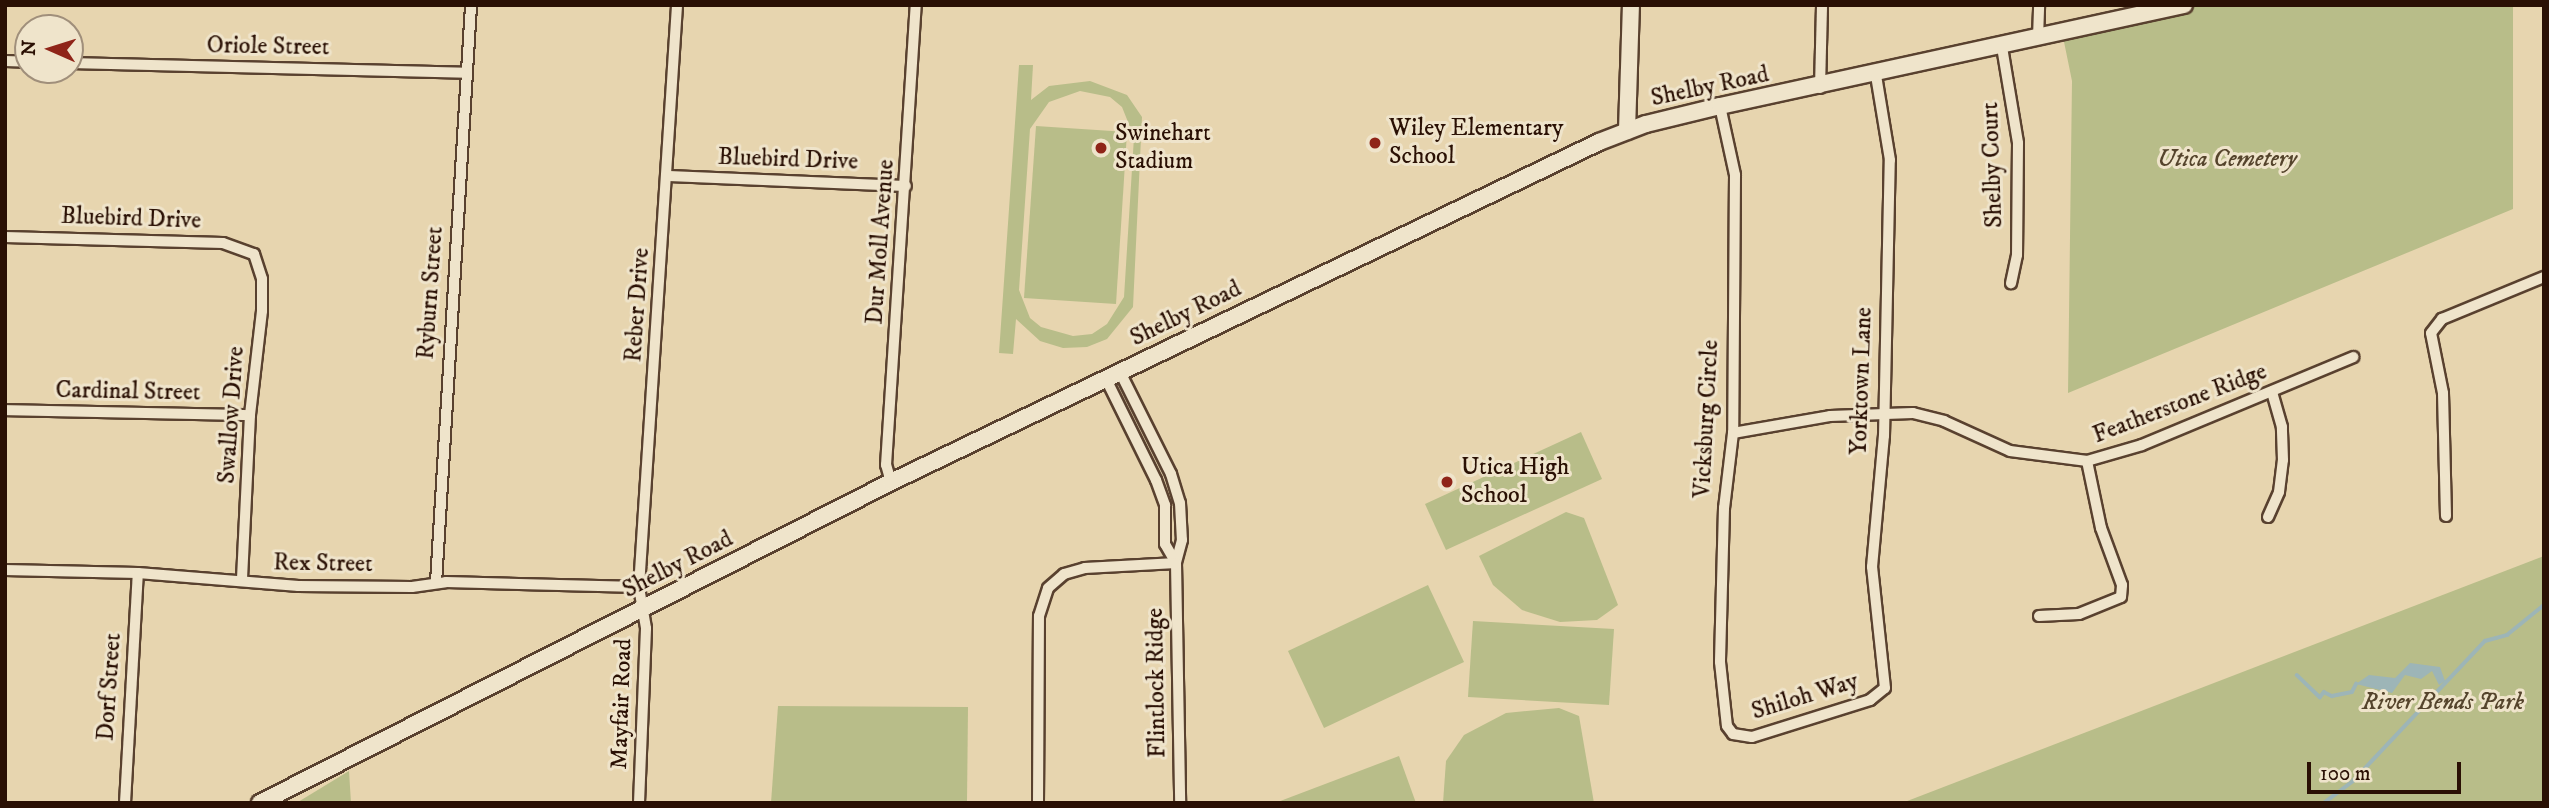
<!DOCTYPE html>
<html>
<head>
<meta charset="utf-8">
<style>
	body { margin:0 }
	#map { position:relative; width:2549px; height:808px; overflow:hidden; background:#e7d5af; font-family:"IM FELL DW Pica",serif }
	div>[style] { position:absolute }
	.green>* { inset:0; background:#b8bd89 }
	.water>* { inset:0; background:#9db5b7 }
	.stream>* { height:3.5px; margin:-1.75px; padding:0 1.75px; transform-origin:1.75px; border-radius:1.75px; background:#9db5b7 }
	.roads { filter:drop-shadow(2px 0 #59412f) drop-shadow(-2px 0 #59412f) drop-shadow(0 2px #59412f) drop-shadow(0 -2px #59412f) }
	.street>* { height:10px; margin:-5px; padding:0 5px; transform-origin:5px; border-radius:5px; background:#efe4cb }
	.secondary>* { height:16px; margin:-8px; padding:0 8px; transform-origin:8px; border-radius:8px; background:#efe4cb }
	.dots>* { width:19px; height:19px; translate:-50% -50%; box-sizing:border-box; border:4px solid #efe4cb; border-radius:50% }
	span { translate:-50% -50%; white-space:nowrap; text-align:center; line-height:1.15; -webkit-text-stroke:6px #efe4cb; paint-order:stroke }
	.street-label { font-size:24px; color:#2a1004 }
	.poi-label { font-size:24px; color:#2a1004 }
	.left { translate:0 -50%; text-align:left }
	.park-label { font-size:24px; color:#55442c; font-style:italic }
	.frame { position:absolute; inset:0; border:7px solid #2a1004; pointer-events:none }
	.north { position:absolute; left:14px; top:14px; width:70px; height:70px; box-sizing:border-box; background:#efe4cb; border:2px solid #a08f7b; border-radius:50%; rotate:273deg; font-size:19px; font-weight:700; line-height:28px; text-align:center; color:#2a1004 }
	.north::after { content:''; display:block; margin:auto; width:24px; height:32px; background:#8f2418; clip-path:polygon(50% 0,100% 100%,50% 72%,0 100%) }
	.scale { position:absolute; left:2307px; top:762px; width:154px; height:32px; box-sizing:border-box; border:4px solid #2a1004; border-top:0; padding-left:9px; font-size:21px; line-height:24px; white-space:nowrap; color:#2a1004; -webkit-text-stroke:5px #efe4cb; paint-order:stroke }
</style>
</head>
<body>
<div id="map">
	<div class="green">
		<i style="clip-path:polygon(2184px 5px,2513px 5px,2513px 209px,2068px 393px,2072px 81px,2062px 32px)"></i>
		<i style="clip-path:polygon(evenodd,1019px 65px,1033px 65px,1031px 100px,1049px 86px,1090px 81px,1127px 95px,1142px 117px,1133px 307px,1107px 339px,1087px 347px,1063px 348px,1040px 341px,1016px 319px,1013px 354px,999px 353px,1019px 65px,1080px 91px,1110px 97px,1122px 107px,1134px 137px,1124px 297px,1107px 324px,1092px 334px,1073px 336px,1041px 327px,1030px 318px,1019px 290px,1030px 129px,1049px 102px,1080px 91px)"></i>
		<i style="clip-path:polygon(1036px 126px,1127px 132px,1116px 304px,1024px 298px)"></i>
		<i style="clip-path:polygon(1581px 432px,1602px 479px,1446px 550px,1425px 504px)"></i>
		<i style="clip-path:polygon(1566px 512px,1584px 518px,1618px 605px,1597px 620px,1560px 622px,1522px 610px,1493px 585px,1479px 556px)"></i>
		<i style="clip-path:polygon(2544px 556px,2544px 803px,1902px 803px)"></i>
		<i style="clip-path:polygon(1428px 585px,1464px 662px,1324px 728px,1288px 651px)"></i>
		<i style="clip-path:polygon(1473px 621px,1614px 629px,1609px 705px,1468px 697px)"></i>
		<i style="clip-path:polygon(778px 706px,968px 707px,967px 803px,771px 803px)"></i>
		<i style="clip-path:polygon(1559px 708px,1579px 716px,1594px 803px,1443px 803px,1446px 761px,1464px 735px,1506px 713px)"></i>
		<i style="clip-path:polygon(1399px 756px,1416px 803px,1275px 803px)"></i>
		<i style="clip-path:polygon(349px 771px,351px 803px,298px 803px,298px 802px)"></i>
	</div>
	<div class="water">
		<i style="clip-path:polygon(2410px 663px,2440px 667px,2445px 681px,2439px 685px,2432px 671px,2421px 679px,2405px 675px,2392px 693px,2356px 684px,2369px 675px,2395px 678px)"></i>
	</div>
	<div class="stream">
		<i style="left:2297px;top:675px;width:32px;rotate:44deg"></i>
		<i style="left:2320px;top:697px;width:6px;rotate:-51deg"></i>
		<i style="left:2324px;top:692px;width:9px;rotate:27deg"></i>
		<i style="left:2332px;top:696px;width:20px;rotate:-11deg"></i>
		<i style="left:2352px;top:692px;width:9px;rotate:-63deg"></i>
		<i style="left:2324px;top:803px;width:36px;rotate:-37deg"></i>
		<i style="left:2353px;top:781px;width:192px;rotate:-46.7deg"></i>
		<i style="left:2485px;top:641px;width:23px;rotate:-15deg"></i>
		<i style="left:2507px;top:635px;width:48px;rotate:-39deg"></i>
	</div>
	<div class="roads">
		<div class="street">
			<i style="left:2038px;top:38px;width:33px;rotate:-88deg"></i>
			<i style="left:2002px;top:47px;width:97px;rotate:80.5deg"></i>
			<i style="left:2018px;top:143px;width:112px;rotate:90.5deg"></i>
			<i style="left:2017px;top:255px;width:29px;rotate:102deg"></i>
			<i style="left:5px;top:61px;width:23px;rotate:2deg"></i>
			<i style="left:70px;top:63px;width:396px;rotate:1.4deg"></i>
			<i style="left:1820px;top:88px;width:83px;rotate:-88.6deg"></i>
			<i style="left:1720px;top:106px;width:71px;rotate:77.7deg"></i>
			<i style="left:1735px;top:175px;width:258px;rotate:90.4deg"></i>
			<i style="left:1733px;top:433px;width:76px;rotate:96.8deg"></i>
			<i style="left:1724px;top:508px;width:154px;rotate:91.5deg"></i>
			<i style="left:1720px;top:662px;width:64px;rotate:83.8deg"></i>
			<i style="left:1727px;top:726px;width:10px;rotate:53deg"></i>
			<i style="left:1733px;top:734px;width:19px;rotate:9deg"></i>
			<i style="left:1752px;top:737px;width:124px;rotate:-17.4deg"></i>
			<i style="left:1870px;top:700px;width:19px;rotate:-39deg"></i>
			<i style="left:1885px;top:688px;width:122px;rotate:-96.1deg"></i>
			<i style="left:1872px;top:567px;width:132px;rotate:-84.8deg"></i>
			<i style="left:1884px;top:436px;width:276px;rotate:-88.8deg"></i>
			<i style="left:1890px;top:160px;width:86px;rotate:-99.4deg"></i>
			<i style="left:668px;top:176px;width:238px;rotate:2.4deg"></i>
			<i style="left:5px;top:237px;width:218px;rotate:1.6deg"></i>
			<i style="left:223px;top:243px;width:33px;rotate:20deg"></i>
			<i style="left:254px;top:254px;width:26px;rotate:72deg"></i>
			<i style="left:262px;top:279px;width:32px;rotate:90deg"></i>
			<i style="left:262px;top:311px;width:105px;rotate:96.6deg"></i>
			<i style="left:250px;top:415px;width:166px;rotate:92.8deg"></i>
			<i style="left:1120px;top:372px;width:114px;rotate:63.4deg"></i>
			<i style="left:1171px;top:474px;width:30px;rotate:73deg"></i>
			<i style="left:1180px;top:503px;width:37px;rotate:87deg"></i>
			<i style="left:1182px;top:540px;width:24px;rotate:105deg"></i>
			<i style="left:1176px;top:563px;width:240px;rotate:89deg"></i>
			<i style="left:1106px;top:379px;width:113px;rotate:63.7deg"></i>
			<i style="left:1156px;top:480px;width:27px;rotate:70deg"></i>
			<i style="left:1165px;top:505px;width:39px;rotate:90deg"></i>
			<i style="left:1165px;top:544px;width:22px;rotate:60deg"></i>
			<i style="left:5px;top:410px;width:245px;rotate:1.2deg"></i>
			<i style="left:1733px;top:433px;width:98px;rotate:-9.9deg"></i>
			<i style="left:1830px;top:416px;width:83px;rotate:-2.1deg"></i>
			<i style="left:1913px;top:413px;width:32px;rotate:14deg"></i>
			<i style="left:1944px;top:421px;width:72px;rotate:24.4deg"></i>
			<i style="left:2010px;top:451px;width:78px;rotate:7.4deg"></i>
			<i style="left:2087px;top:461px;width:57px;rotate:-16.2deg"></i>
			<i style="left:2142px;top:445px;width:229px;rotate:-22.6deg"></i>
			<i style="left:891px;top:482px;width:18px;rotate:-106deg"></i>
			<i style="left:886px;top:465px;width:461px;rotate:-86.3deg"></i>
			<i style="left:2446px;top:516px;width:123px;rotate:-91.4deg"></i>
			<i style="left:2443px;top:393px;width:61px;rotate:-101.3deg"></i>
			<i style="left:2431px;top:333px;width:18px;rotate:-52deg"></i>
			<i style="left:2442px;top:319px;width:110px;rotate:-22.4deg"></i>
			<i style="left:2268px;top:517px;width:27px;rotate:-66deg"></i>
			<i style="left:2279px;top:492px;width:32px;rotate:-83deg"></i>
			<i style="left:2283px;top:460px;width:33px;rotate:-92deg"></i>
			<i style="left:2282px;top:427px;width:37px;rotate:-106deg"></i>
			<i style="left:5px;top:570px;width:133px;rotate:1.3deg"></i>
			<i style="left:138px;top:573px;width:161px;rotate:4.6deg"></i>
			<i style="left:298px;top:586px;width:114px;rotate:0.5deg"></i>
			<i style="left:412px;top:587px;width:34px;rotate:-8deg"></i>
			<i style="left:446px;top:582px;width:193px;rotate:1.5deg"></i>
			<i style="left:436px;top:583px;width:579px;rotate:-86.53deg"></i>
			<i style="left:2039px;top:616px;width:40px;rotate:-2.9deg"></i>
			<i style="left:2079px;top:614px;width:45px;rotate:-22deg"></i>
			<i style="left:2121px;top:597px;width:12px;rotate:-85deg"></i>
			<i style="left:2122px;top:585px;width:61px;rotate:-110.2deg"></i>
			<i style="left:2101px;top:528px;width:68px;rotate:-101.8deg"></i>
			<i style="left:125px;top:803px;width:230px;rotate:-86.8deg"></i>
			<i style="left:639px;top:803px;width:175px;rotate:-87.7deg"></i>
			<i style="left:646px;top:628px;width:42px;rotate:-99.7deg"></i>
			<i style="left:639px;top:587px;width:583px;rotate:-86.26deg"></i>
			<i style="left:1038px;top:803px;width:187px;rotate:-89.7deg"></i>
			<i style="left:1039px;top:616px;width:29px;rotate:-72deg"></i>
			<i style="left:1048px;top:588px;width:21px;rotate:-41deg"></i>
			<i style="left:1064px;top:574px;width:22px;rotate:-16deg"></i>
			<i style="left:1085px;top:568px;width:91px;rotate:-3.1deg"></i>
		</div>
		<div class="secondary">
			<i style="left:1627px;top:131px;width:126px;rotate:-88.2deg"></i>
			<i style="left:260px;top:803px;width:708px;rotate:-26.96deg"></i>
			<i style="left:891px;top:482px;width:785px;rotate:-25.65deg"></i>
			<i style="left:1599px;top:142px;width:50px;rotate:-21deg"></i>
			<i style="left:1646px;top:124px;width:76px;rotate:-13.7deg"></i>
			<i style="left:1720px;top:106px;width:475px;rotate:-12.3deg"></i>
		</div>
	</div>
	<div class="dots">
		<i style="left:1375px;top:143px;background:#8f2418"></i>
		<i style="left:1101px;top:148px;background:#8f2418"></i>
		<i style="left:1447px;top:482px;background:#8f2418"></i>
	</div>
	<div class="street-label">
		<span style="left:268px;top:47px;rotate:1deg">Oriole Street</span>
		<span style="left:1710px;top:87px;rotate:-12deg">Shelby Road</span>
		<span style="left:788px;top:160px;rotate:2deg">Bluebird Drive</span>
		<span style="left:1993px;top:165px;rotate:-92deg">Shelby Court</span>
		<span style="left:131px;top:219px;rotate:2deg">Bluebird Drive</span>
		<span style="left:881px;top:242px;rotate:-86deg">Dur Moll Avenue</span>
		<span style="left:431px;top:293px;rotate:-86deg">Ryburn Street</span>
		<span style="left:638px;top:305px;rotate:-86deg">Reber Drive</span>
		<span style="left:1186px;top:314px;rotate:-26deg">Shelby Road</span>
		<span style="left:1862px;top:381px;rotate:-88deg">Yorktown Lane</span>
		<span style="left:128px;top:392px;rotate:1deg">Cardinal Street</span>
		<span style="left:2180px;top:404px;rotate:-21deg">Featherstone Ridge</span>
		<span style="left:232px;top:415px;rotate:-86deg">Swallow Drive</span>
		<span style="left:1707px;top:419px;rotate:-87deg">Vicksburg Circle</span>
		<span style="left:323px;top:564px;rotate:1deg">Rex Street</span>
		<span style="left:678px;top:565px;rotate:-27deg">Shelby Road</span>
		<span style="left:1157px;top:683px;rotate:-91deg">Flintlock Ridge</span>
		<span style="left:110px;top:687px;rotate:-86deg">Dorf Street</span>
		<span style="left:1805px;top:697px;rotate:-17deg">Shiloh Way</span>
		<span style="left:622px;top:704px;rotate:-88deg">Mayfair Road</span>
	</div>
	<div class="poi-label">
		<span class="left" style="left:1389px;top:143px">Wiley Elementary<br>School</span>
		<span class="left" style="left:1115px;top:148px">Swinehart<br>Stadium</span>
		<span class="left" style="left:1461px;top:482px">Utica High<br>School</span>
	</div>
	<div class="park-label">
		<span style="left:2227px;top:160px">Utica Cemetery</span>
		<span style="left:2443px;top:703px">River Bends Park</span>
	</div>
	<div class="frame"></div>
	<div class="north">N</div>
	<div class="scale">100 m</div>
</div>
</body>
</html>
